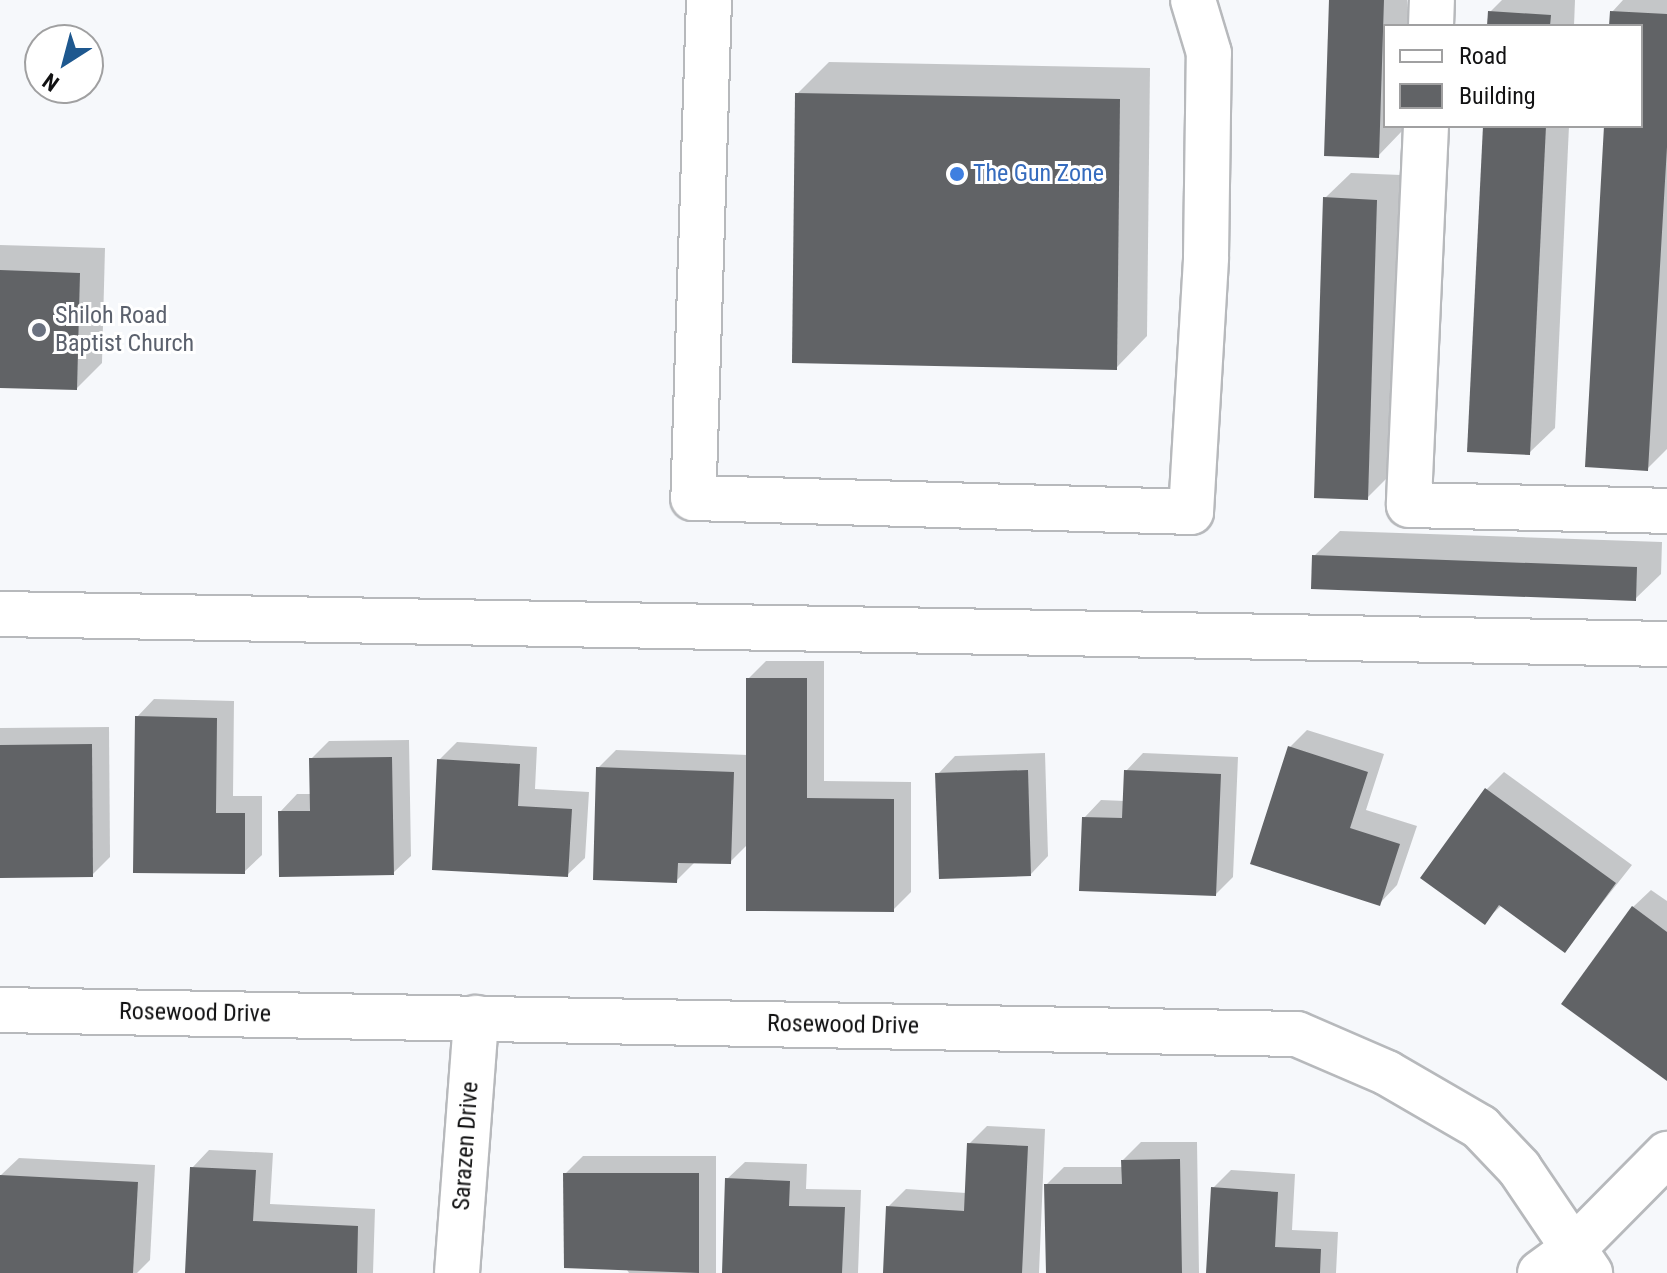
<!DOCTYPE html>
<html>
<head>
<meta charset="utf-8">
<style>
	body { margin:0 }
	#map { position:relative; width:1667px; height:1273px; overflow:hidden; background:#f6f8fb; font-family:"Roboto Condensed",sans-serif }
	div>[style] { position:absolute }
	.shadow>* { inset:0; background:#0003 }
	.building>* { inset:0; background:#616366 }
	.roads { filter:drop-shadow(2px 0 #b7b9bc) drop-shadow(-2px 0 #b7b9bc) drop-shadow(0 2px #b7b9bc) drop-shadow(0 -2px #b7b9bc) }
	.minor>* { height:44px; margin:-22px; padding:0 22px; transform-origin:22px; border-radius:22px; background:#fff }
	.dots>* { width:22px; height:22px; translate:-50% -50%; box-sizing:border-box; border:4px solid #fff; border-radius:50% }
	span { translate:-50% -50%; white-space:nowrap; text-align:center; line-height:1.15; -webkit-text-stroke:6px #fff; paint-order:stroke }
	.shop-label { font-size:24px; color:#366cbe }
	.left { translate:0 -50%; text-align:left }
	.worship-label { font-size:24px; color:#5b616d }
	.street-label { font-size:24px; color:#121213 }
	.legend { position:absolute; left:1383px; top:24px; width:260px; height:104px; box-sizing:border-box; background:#fff; border:2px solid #a0a0a1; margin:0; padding:10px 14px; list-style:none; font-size:24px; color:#121213 }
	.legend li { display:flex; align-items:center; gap:16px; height:40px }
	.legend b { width:40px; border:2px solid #a0a0a1 }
	.north { position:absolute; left:24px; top:24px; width:80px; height:80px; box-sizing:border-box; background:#fff; border:2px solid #a0a0a1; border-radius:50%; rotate:216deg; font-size:22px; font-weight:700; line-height:32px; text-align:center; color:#121213 }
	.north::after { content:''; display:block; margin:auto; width:28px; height:36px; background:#1e588f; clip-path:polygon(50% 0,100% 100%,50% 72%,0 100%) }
</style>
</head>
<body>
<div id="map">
	<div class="shadow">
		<i style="clip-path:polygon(1331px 0,1407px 0,1407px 26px,1385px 26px,1385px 126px,1403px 126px,1403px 130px,1378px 156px)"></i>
		<i style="clip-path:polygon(1502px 0,1575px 0,1574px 26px,1489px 26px,1490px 12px)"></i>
		<i style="clip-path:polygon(1623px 0,1667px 0,1667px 449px,1647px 469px,1606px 126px,1641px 126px,1641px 26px,1611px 26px,1612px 12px)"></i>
		<i style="clip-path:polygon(829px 62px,1150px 68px,1147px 336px,1116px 368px,797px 94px)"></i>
		<i style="clip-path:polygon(1485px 126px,1569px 126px,1555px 428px,1529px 453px)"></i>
		<i style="clip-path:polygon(1351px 173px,1401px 175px,1392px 473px,1367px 498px,1325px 198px)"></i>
		<i style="clip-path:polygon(0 245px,105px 248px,102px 363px,77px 388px,0 386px)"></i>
		<i style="clip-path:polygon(1340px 531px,1662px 542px,1661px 574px,1635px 599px,1314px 556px)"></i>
		<i style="clip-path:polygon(766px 661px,824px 661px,824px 781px,911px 782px,911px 892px,893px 910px,748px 844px,730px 862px,694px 863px,676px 881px,598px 768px,616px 750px,748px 755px,748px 679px)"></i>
		<i style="clip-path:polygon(154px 699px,234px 701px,233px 796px,262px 796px,262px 855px,244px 872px,137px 717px)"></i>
		<i style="clip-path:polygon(109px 727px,110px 857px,92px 875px,0 876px,0 728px)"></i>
		<i style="clip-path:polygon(1307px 730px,1384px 754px,1366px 810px,1417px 826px,1397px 885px,1380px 903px,1289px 748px)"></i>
		<i style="clip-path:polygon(409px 740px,411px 856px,393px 873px,280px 812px,297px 794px,312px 794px,311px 759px,329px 741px)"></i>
		<i style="clip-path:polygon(457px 742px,537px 747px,535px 789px,589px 792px,585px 858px,567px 875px,439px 760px)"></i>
		<i style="clip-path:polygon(1045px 753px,1048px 856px,1031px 874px,938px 774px,955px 756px)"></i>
		<i style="clip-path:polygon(1143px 753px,1238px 757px,1233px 877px,1216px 894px,1084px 818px,1101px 800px,1125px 801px,1126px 771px)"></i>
		<i style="clip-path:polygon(1504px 772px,1632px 865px,1565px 950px,1502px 905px,1484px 922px,1486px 790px)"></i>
		<i style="clip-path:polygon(1651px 890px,1667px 901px,1667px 1079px,1633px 907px)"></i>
		<i style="clip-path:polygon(987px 1126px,1045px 1129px,1039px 1273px,885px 1273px,888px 1207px,906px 1189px,966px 1193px,969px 1144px)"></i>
		<i style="clip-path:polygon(1141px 1142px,1197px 1142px,1199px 1273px,1048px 1273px,1046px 1185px,1064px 1167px,1123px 1167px,1123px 1160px)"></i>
		<i style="clip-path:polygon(209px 1150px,273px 1153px,270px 1204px,375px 1209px,373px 1273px,187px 1273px,192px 1168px)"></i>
		<i style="clip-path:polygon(583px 1156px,716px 1156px,716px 1273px,629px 1273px,565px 1174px)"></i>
		<i style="clip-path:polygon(19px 1158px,155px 1165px,150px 1260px,137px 1273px,0 1271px,1px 1175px)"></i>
		<i style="clip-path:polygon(745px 1162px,807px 1164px,806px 1189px,861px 1190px,858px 1273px,724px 1273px,727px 1179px)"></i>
		<i style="clip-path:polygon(1231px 1170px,1295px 1174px,1292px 1230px,1338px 1232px,1336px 1273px,1209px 1273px,1213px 1188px)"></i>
	</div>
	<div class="building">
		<i style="clip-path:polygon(1329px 0,1384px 0,1379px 158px,1324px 156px)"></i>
		<i style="clip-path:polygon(1488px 11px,1551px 15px,1550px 26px,1487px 26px)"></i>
		<i style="clip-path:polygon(1610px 11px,1667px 14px,1667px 147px,1648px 471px,1585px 467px,1604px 126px,1641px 126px,1641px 26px,1609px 26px)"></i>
		<i style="clip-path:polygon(795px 93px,1120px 99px,1117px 370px,792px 363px)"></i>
		<i style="clip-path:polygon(1483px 126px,1546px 126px,1530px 455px,1467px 452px)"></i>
		<i style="clip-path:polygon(1323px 197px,1377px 200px,1368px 500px,1314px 498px)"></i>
		<i style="clip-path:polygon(0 270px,80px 273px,77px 390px,0 388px)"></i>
		<i style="clip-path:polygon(1312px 555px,1637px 567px,1636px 601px,1311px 589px)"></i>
		<i style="clip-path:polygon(746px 678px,807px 678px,807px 798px,894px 799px,894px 912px,746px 911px)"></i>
		<i style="clip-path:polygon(135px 716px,217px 718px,216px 813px,245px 813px,245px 874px,133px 873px)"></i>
		<i style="clip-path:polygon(92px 744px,93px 877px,0 878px,0 745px)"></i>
		<i style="clip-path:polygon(1288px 746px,1368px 772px,1350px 828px,1400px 844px,1380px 906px,1250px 864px)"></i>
		<i style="clip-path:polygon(392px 757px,394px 875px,279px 877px,278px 811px,310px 811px,309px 758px)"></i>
		<i style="clip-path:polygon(437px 759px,520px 764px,518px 806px,572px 809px,568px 877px,432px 870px)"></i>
		<i style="clip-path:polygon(596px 767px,734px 772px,731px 864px,678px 863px,677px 883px,593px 880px)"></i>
		<i style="clip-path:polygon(1028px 770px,1031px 876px,939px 879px,935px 773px)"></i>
		<i style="clip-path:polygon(1124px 770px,1221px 774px,1216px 896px,1079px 891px,1082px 817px,1122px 818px)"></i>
		<i style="clip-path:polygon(1485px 788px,1616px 883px,1565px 953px,1499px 905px,1485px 925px,1420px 878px)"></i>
		<i style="clip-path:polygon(1632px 906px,1667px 932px,1667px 1081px,1561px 1004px)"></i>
		<i style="clip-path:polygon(967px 1143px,1028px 1146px,1022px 1273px,883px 1273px,886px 1206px,964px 1211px)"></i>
		<i style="clip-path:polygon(1180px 1159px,1182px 1273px,1046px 1273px,1044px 1184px,1122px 1184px,1121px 1160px)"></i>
		<i style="clip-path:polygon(190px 1167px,256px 1170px,253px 1221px,358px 1226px,357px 1273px,185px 1273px)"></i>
		<i style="clip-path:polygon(563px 1173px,699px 1173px,699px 1273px,564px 1268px)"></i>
		<i style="clip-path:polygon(0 1175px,138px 1182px,133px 1273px,0 1273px)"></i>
		<i style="clip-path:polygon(725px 1178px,790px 1181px,789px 1206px,845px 1207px,842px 1273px,722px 1273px)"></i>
		<i style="clip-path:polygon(1211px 1187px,1278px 1192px,1275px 1247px,1321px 1249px,1320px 1273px,1206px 1273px)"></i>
	</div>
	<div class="roads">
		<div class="minor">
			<i style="left:709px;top:0;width:498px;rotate:91.8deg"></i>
			<i style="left:693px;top:498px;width:498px;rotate:1.6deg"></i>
			<i style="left:1191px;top:512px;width:255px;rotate:-86.6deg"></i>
			<i style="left:1206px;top:257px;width:204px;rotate:-89.2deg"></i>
			<i style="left:1209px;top:53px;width:55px;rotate:-106.8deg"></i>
			<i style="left:1431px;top:26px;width:26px;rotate:-88deg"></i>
			<i style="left:1426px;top:126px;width:379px;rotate:92.6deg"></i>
			<i style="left:1409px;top:505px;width:258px;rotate:1.3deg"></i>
			<i style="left:0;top:614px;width:1667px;rotate:1.03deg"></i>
			<i style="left:0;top:1010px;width:1297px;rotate:1.06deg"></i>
			<i style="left:1297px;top:1034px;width:98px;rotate:23.4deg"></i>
			<i style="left:1387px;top:1073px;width:108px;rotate:30.1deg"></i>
			<i style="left:1480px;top:1127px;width:57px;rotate:46.4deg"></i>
			<i style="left:1519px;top:1168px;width:127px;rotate:55.9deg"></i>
			<i style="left:457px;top:1273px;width:256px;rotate:-85.7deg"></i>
			<i style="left:1540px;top:1273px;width:41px;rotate:-36deg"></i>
			<i style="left:1573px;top:1249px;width:134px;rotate:-45.3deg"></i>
		</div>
	</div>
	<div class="dots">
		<i style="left:957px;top:174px;background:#3f7fe0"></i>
		<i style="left:39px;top:330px;background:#6b7280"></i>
	</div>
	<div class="shop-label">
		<span class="left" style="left:973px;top:174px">The Gun Zone</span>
	</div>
	<div class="worship-label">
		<span class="left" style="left:55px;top:330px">Shiloh Road<br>Baptist Church</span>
	</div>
	<div class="street-label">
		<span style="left:195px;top:1013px;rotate:1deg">Rosewood Drive</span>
		<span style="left:843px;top:1025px;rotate:1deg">Rosewood Drive</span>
		<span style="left:466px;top:1146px;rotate:-86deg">Sarazen Drive</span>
	</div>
	<ul class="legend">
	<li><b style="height:10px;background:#fff"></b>Road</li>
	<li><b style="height:22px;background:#616366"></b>Building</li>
	</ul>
	<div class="north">N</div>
</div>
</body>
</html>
